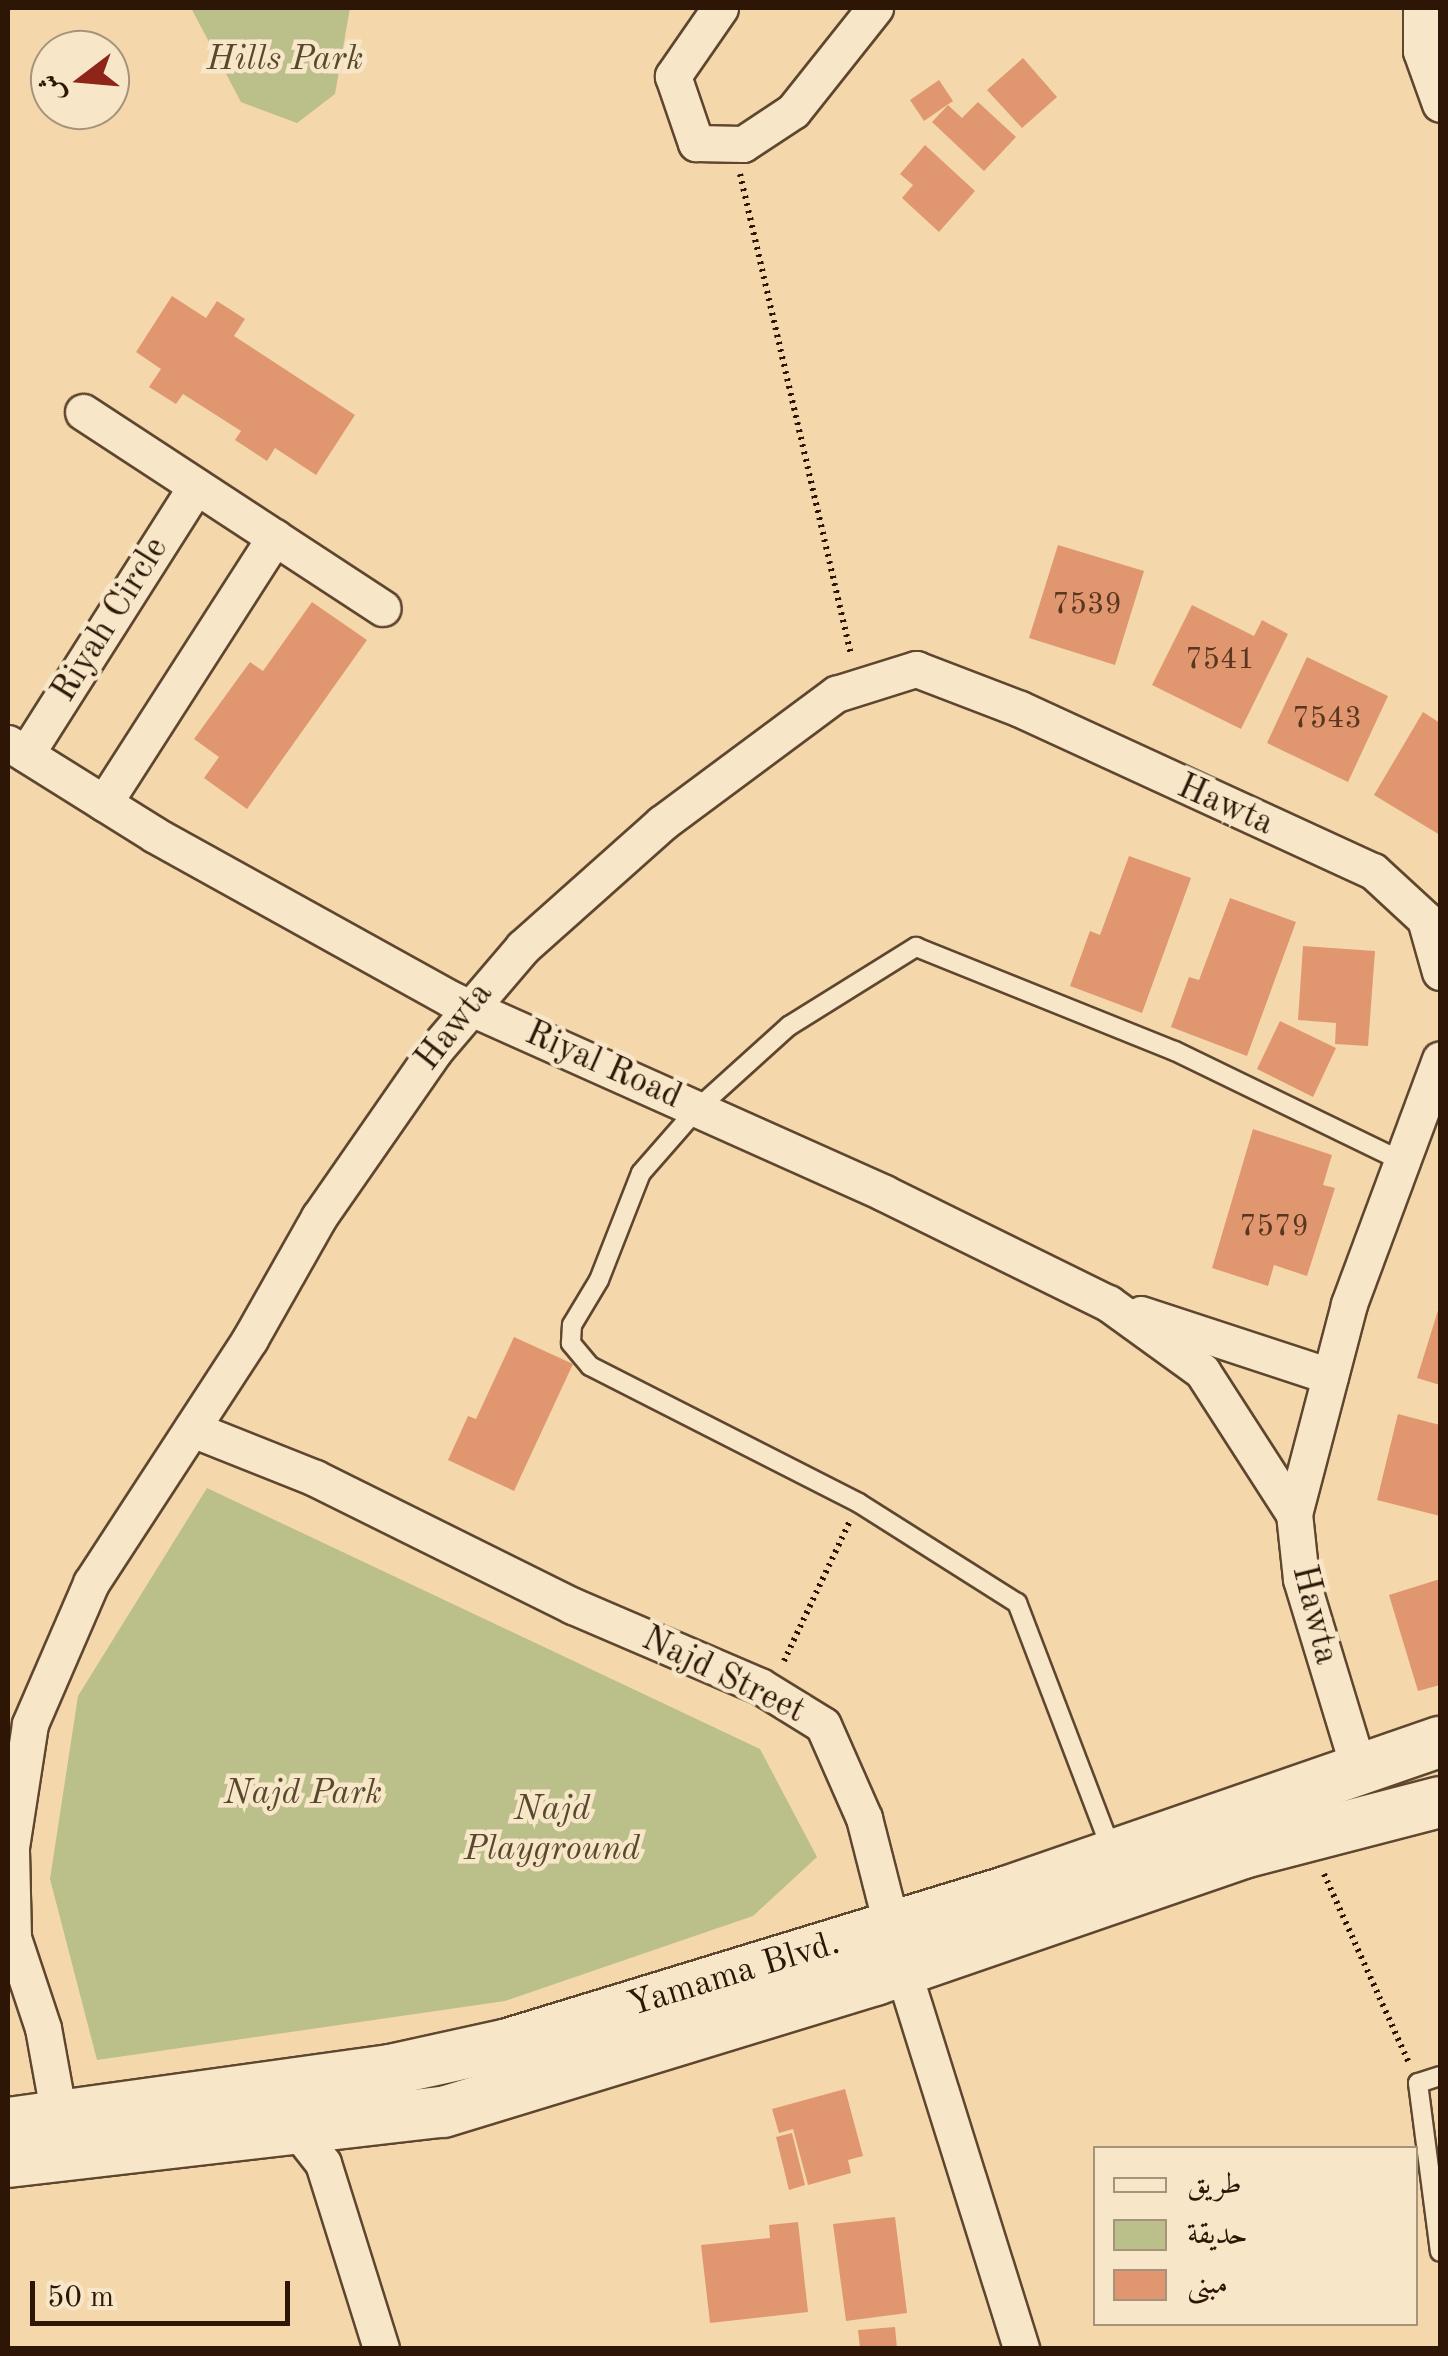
<!DOCTYPE html>
<html>
<head>
<meta charset="utf-8">
<style>
	body { margin:0 }
	#map { position:relative; width:1448px; height:2356px; overflow:hidden; background:#f4d8ac; font-family:"Old Standard TT",Amiri,serif }
	div>[style] { position:absolute }
	.green>* { inset:0; background:#bbbf89 }
	.building>* { inset:0; background:#e0976f }
	.path>* { height:6px; margin-top:-3px; transform-origin:0; background:repeating-linear-gradient(90deg,#2d1605 0 2.5px,transparent 0 7.5px) }
	.roads { filter:drop-shadow(2px 0 #5f462f) drop-shadow(-2px 0 #5f462f) drop-shadow(0 2px #5f462f) drop-shadow(0 -2px #5f462f) }
	.lane>* { height:18px; margin:-9px; padding:0 9px; transform-origin:9px; border-radius:9px; background:#f8e6c9 }
	.street>* { height:35px; margin:-17.5px; padding:0 17.5px; transform-origin:17.5px; border-radius:17.5px; background:#f8e6c9 }
	.secondary>* { height:50px; margin:-25px; padding:0 25px; transform-origin:25px; border-radius:25px; background:#f8e6c9 }
	span { translate:-50% -50%; white-space:nowrap; text-align:center; line-height:1.15; -webkit-text-stroke:9px #f8e6c9; paint-order:stroke }
	.number-label { font-size:30px; color:#5a3620 }
	.number-label span { -webkit-text-stroke-width:0 }
	.park-label { font-size:35px; color:#58492d; font-style:italic }
	.street-label { font-size:35px; color:#2d1605 }
	.frame { position:absolute; inset:0; border:10px solid #2d1605; pointer-events:none }
	.legend { position:absolute; left:1093px; top:2146px; width:325px; height:180px; box-sizing:border-box; background:#f8e6c9; border:2px solid #a7937b; margin:0; padding:12px 18px; list-style:none; font-size:30px; color:#2d1605 }
	.legend li { display:flex; align-items:center; gap:20px; height:50px }
	.legend b { width:50px; border:2px solid #a7937b }
	.north { position:absolute; left:30px; top:30px; width:100px; height:100px; box-sizing:border-box; background:#f8e6c9; border:2px solid #a7937b; border-radius:50%; rotate:254deg; font-size:28px; font-weight:700; line-height:40px; text-align:center; color:#2d1605 }
	.north::after { content:''; display:block; margin:auto; width:35px; height:45px; background:#8f2418; clip-path:polygon(50% 0,100% 100%,50% 72%,0 100%) }
	.scale { position:absolute; left:30px; top:2281px; width:260px; height:45px; box-sizing:border-box; border:5px solid #2d1605; border-top:0; padding-left:12px; font-size:30px; line-height:35px; white-space:nowrap; color:#2d1605; -webkit-text-stroke:8px #f8e6c9; paint-order:stroke }
</style>
</head>
<body>
<div id="map">
	<div class="green">
		<i style="clip-path:polygon(191px 8px,350px 8px,335px 94px,297px 123px,241px 102px)"></i>
		<i style="clip-path:polygon(207px 1488px,760px 1749px,817px 1857px,753px 1916px,505px 2001px,97px 2060px,50px 1879px,78px 1696px)"></i>
	</div>
	<div class="building">
		<i style="clip-path:polygon(1023px 58px,1057px 97px,1022px 128px,987px 90px)"></i>
		<i style="clip-path:polygon(939px 80px,953px 101px,924px 121px,910px 100px)"></i>
		<i style="clip-path:polygon(978px 102px,1016px 137px,984px 171px,932px 122px,948px 105px,962px 118px)"></i>
		<i style="clip-path:polygon(925px 145px,975px 191px,939px 232px,902px 198px,913px 185px,900px 174px)"></i>
		<i style="clip-path:polygon(172px 296px,206px 318px,217px 301px,245px 319px,234px 336px,355px 415px,316px 475px,275px 448px,267px 461px,235px 440px,241px 431px,183px 394px,176px 404px,149px 387px,161px 369px,136px 352px)"></i>
		<i style="clip-path:polygon(1058px 545px,1144px 571px,1115px 665px,1029px 638px)"></i>
		<i style="clip-path:polygon(312px 602px,367px 640px,247px 809px,204px 778px,219px 757px,194px 739px,250px 662px,263px 671px)"></i>
		<i style="clip-path:polygon(1192px 605px,1254px 636px,1262px 620px,1288px 634px,1241px 729px,1152px 685px)"></i>
		<i style="clip-path:polygon(1307px 657px,1388px 696px,1348px 782px,1267px 743px)"></i>
		<i style="clip-path:polygon(1423px 712px,1440px 723px,1440px 835px,1374px 795px)"></i>
		<i style="clip-path:polygon(1129px 856px,1191px 878px,1142px 1013px,1070px 986px,1090px 931px,1100px 935px)"></i>
		<i style="clip-path:polygon(1230px 898px,1296px 922px,1247px 1056px,1171px 1027px,1189px 977px,1199px 980px)"></i>
		<i style="clip-path:polygon(1303px 946px,1375px 951px,1368px 1046px,1335px 1044px,1336px 1023px,1298px 1020px)"></i>
		<i style="clip-path:polygon(1280px 1021px,1336px 1048px,1313px 1097px,1257px 1069px)"></i>
		<i style="clip-path:polygon(1253px 1129px,1332px 1155px,1323px 1185px,1335px 1188px,1307px 1276px,1274px 1265px,1268px 1286px,1212px 1268px)"></i>
		<i style="clip-path:polygon(1440px 1304px,1440px 1385px,1417px 1378px)"></i>
		<i style="clip-path:polygon(514px 1337px,573px 1364px,514px 1491px,448px 1460px,468px 1416px,476px 1419px)"></i>
		<i style="clip-path:polygon(1398px 1414px,1440px 1425px,1440px 1516px,1377px 1500px)"></i>
		<i style="clip-path:polygon(1440px 1579px,1440px 1685px,1418px 1691px,1389px 1595px)"></i>
		<i style="clip-path:polygon(845px 2089px,863px 2156px,848px 2160px,851px 2173px,808px 2185px,793px 2129px,779px 2133px,772px 2109px)"></i>
		<i style="clip-path:polygon(792px 2133px,805px 2185px,789px 2190px,776px 2137px)"></i>
		<i style="clip-path:polygon(895px 2217px,907px 2313px,846px 2321px,833px 2224px)"></i>
		<i style="clip-path:polygon(798px 2222px,808px 2312px,710px 2323px,701px 2245px,770px 2238px,769px 2225px)"></i>
		<i style="clip-path:polygon(895px 2327px,897px 2348px,860px 2348px,858px 2330px)"></i>
	</div>
	<div class="path">
		<i style="left:740px;top:174px;width:493px;rotate:77deg"></i>
		<i style="left:784px;top:1661px;width:153px;rotate:-64.8deg"></i>
		<i style="left:1324px;top:1874px;width:207px;rotate:65.8deg"></i>
	</div>
	<div class="roads">
		<div class="lane">
			<i style="left:1113px;top:1854px;width:269px;rotate:-110.9deg"></i>
			<i style="left:1017px;top:1603px;width:187px;rotate:-147.7deg"></i>
			<i style="left:859px;top:1503px;width:302px;rotate:-153deg"></i>
			<i style="left:590px;top:1366px;width:30px;rotate:-130deg"></i>
			<i style="left:571px;top:1343px;width:18px;rotate:-87deg"></i>
			<i style="left:572px;top:1325px;width:52px;rotate:-59deg"></i>
			<i style="left:599px;top:1280px;width:115px;rotate:-68.6deg"></i>
			<i style="left:641px;top:1173px;width:85px;rotate:-48.8deg"></i>
			<i style="left:697px;top:1109px;width:124px;rotate:-42.1deg"></i>
			<i style="left:789px;top:1026px;width:150px;rotate:-31.9deg"></i>
			<i style="left:916px;top:947px;width:279px;rotate:21.9deg"></i>
			<i style="left:1175px;top:1051px;width:254px;rotate:25.9deg"></i>
			<i style="left:1440px;top:2076px;width:23px;rotate:162deg"></i>
			<i style="left:1418px;top:2083px;width:170px;rotate:82.6deg"></i>
		</div>
		<div class="street">
			<i style="left:720px;top:8px;width:83px;rotate:124.7deg"></i>
			<i style="left:673px;top:76px;width:71px;rotate:71.1deg"></i>
			<i style="left:696px;top:143px;width:47px;rotate:1.2deg"></i>
			<i style="left:743px;top:144px;width:60px;rotate:-33.4deg"></i>
			<i style="left:793px;top:111px;width:132px;rotate:-51.5deg"></i>
			<i style="left:1421px;top:8px;width:43px;rotate:90deg"></i>
			<i style="left:1421px;top:51px;width:56px;rotate:70.3deg"></i>
			<i style="left:83px;top:412px;width:358px;rotate:33.2deg"></i>
			<i style="left:8px;top:743px;width:173px;rotate:32deg"></i>
			<i style="left:155px;top:835px;width:338px;rotate:29deg"></i>
			<i style="left:451px;top:999px;width:474px;rotate:24.1deg"></i>
			<i style="left:884px;top:1193px;width:250px;rotate:26.2deg"></i>
			<i style="left:1108px;top:1303px;width:116px;rotate:35.9deg"></i>
			<i style="left:1202px;top:1371px;width:170px;rotate:57.2deg"></i>
			<i style="left:26px;top:754px;width:317px;rotate:-57.6deg"></i>
			<i style="left:104px;top:803px;width:316px;rotate:-57.3deg"></i>
			<i style="left:1141px;top:1314px;width:199px;rotate:18.2deg"></i>
			<i style="left:192px;top:1429px;width:132px;rotate:21.7deg"></i>
			<i style="left:315px;top:1478px;width:288px;rotate:26.4deg"></i>
			<i style="left:573px;top:1606px;width:203px;rotate:23.2deg"></i>
			<i style="left:760px;top:1686px;width:74px;rotate:31.8deg"></i>
			<i style="left:823px;top:1725px;width:102px;rotate:66.2deg"></i>
			<i style="left:864px;top:1818px;width:158px;rotate:75.7deg"></i>
			<i style="left:903px;top:1971px;width:395px;rotate:72.6deg"></i>
			<i style="left:1359px;top:1770px;width:200px;rotate:-106.9deg"></i>
			<i style="left:1301px;top:1579px;width:65px;rotate:-96.1deg"></i>
			<i style="left:1294px;top:1514px;width:217px;rotate:-75.3deg"></i>
			<i style="left:1349px;top:1304px;width:261px;rotate:-69.6deg"></i>
			<i style="left:59px;top:2116px;width:89px;rotate:-100.3deg"></i>
			<i style="left:43px;top:2028px;width:95px;rotate:-108.4deg"></i>
			<i style="left:13px;top:1938px;width:91px;rotate:-91.3deg"></i>
			<i style="left:11px;top:1847px;width:124px;rotate:-81.2deg"></i>
			<i style="left:30px;top:1724px;width:154px;rotate:-66.6deg"></i>
			<i style="left:91px;top:1583px;width:291px;rotate:-56.9deg"></i>
			<i style="left:250px;top:1339px;width:140px;rotate:-60.5deg"></i>
			<i style="left:319px;top:1217px;width:203px;rotate:-55.2deg"></i>
			<i style="left:435px;top:1050px;width:135px;rotate:-49.5deg"></i>
			<i style="left:523px;top:947px;width:186px;rotate:-41.7deg"></i>
			<i style="left:662px;top:823px;width:217px;rotate:-36.6deg"></i>
			<i style="left:836px;top:694px;width:84px;rotate:-17.4deg"></i>
			<i style="left:916px;top:669px;width:111px;rotate:21deg"></i>
			<i style="left:1020px;top:709px;width:388px;rotate:24.7deg"></i>
			<i style="left:1373px;top:871px;width:71px;rotate:42.7deg"></i>
			<i style="left:1425px;top:919px;width:55px;rotate:74.2deg"></i>
			<i style="left:297px;top:2130px;width:42px;rotate:51.8deg"></i>
			<i style="left:323px;top:2163px;width:194px;rotate:72.6deg"></i>
		</div>
		<div class="secondary">
			<i style="left:8px;top:2123px;width:386px;rotate:-7.9deg"></i>
			<i style="left:390px;top:2070px;width:121px;rotate:-12.4deg"></i>
			<i style="left:508px;top:2044px;width:524px;rotate:-16.98deg"></i>
			<i style="left:1009px;top:1891px;width:456px;rotate:-19.1deg"></i>
			<i style="left:8px;top:2162px;width:438px;rotate:-6.6deg"></i>
			<i style="left:443px;top:2112px;width:452px;rotate:-17deg"></i>
			<i style="left:875px;top:1980px;width:389px;rotate:-19deg"></i>
			<i style="left:1243px;top:1853px;width:203px;rotate:-14.5deg"></i>
		</div>
	</div>
	<div class="number-label">
		<span style="left:1087px;top:605px">7539</span>
		<span style="left:1220px;top:660px">7541</span>
		<span style="left:1327px;top:719px">7543</span>
		<span style="left:1274px;top:1227px">7579</span>
	</div>
	<div class="park-label">
		<span style="left:285px;top:60px">Hills Park</span>
		<span style="left:303px;top:1794px">Najd Park</span>
		<span style="left:552px;top:1830px">Najd<br>Playground</span>
	</div>
	<div class="street-label">
		<span style="left:111px;top:620px;rotate:-58deg">Riyah Circle</span>
		<span style="left:1225px;top:806px;rotate:24deg">Hawta</span>
		<span style="left:455px;top:1027px;rotate:-52deg">Hawta</span>
		<span style="left:603px;top:1066px;rotate:24deg">Riyal Road</span>
		<span style="left:1314px;top:1615px;rotate:76deg">Hawta</span>
		<span style="left:723px;top:1676px;rotate:26deg">Najd Street</span>
		<span style="left:734px;top:1975px;rotate:-17deg">Yamama Blvd.</span>
	</div>
	<div class="frame"></div>
	<ul class="legend">
	<li><b style="height:12px;background:#f8e6c9"></b>طريق</li>
	<li><b style="height:28px;background:#bbbf89"></b>حديقة</li>
	<li><b style="height:28px;background:#e0976f"></b>مبنى</li>
	</ul>
	<div class="north">ش</div>
	<div class="scale">50 m</div>
</div>
</body>
</html>
